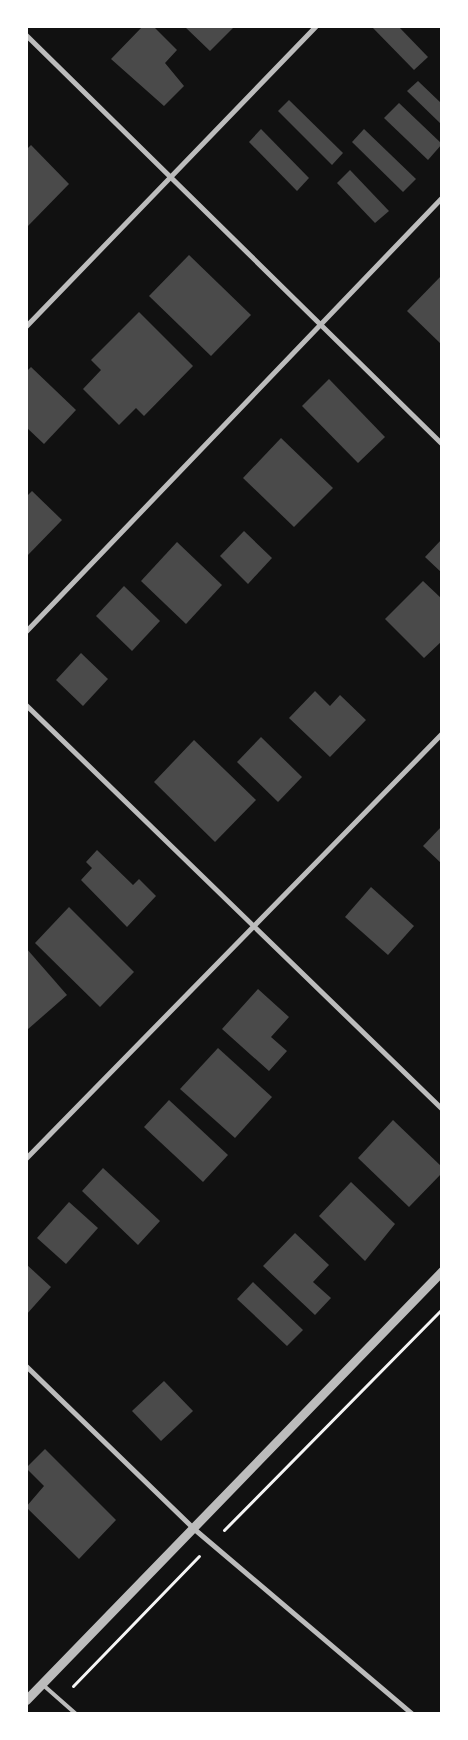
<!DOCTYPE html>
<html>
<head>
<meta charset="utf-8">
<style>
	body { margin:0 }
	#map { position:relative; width:468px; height:1740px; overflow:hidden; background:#111; font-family:"Titillium Web",sans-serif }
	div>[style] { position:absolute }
	.building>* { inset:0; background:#4a4a4a }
	.path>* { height:3px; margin:-1.5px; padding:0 1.5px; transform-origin:1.5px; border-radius:1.5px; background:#f5f5f5 }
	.service>* { height:4px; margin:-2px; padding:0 2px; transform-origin:2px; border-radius:2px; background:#bcbcbc }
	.minor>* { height:5px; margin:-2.5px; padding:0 2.5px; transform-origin:2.5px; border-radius:2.5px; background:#bcbcbc }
	.tertiary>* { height:9px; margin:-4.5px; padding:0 4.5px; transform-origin:4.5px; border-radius:4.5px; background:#bcbcbc }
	span { translate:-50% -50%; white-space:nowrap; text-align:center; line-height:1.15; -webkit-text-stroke:4px #fff; paint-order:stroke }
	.frame { position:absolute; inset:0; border:28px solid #fff; pointer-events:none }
</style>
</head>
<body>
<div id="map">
	<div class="building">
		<i style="clip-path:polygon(143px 26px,153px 26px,177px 50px,165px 63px,184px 86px,164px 106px,111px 59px)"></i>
		<i style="clip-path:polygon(184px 26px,235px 26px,210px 51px)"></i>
		<i style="clip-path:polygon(371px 26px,398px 26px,428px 57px,414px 70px)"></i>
		<i style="clip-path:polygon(418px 81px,442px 104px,442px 125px,407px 91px)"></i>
		<i style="clip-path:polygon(289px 100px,343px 153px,332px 165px,278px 111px)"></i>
		<i style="clip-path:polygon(399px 103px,442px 144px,428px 160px,384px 118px)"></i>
		<i style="clip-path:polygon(261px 129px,309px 178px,297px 191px,249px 142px)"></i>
		<i style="clip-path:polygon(364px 129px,416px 179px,403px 192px,352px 142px)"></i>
		<i style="clip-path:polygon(31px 145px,69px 184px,27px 227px,26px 150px)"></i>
		<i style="clip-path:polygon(350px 170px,389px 211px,375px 223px,337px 183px)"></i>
		<i style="clip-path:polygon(189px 255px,251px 315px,211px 356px,149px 296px)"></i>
		<i style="clip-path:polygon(442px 275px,442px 345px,407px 311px)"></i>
		<i style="clip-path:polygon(139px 312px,193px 366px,144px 416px,136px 408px,119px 425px,83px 389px,101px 370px,91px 360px)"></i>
		<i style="clip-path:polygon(31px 367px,76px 410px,44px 444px,26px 427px,26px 372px)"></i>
		<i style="clip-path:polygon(329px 379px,385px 437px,358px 463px,302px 406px)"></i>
		<i style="clip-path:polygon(281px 438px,333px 488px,294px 527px,243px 478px)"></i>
		<i style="clip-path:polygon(32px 491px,62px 520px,26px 557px,26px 497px)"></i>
		<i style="clip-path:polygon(244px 531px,272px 558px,248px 584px,220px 556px)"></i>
		<i style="clip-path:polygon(442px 539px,442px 573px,425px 557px)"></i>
		<i style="clip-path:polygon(177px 542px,222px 585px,186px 624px,141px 581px)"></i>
		<i style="clip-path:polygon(423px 581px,442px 599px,442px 641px,424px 658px,385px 619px)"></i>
		<i style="clip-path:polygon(124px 586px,160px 621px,132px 651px,96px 616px)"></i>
		<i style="clip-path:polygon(81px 653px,108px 679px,83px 706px,56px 680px)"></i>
		<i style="clip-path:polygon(315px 691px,330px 706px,340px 695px,366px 720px,330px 757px,289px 718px)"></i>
		<i style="clip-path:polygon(261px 737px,302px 777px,278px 802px,237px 762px)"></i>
		<i style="clip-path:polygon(194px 740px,256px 800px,215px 842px,154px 782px)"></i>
		<i style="clip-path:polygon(442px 826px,442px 864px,423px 846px)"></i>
		<i style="clip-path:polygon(97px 850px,133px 885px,139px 879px,156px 896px,127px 927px,81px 880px,92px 868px,86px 862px)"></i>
		<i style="clip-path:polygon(371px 887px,414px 926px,388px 955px,345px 917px)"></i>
		<i style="clip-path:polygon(69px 907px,134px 972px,100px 1007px,35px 943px)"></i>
		<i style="clip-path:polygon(26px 948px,67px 995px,27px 1030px,26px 1029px)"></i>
		<i style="clip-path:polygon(258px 989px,289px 1017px,271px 1037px,287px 1051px,269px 1071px,222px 1029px)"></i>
		<i style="clip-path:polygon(218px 1048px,272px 1097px,235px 1138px,180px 1089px)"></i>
		<i style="clip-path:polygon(169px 1100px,228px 1155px,203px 1182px,144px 1127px)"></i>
		<i style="clip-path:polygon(393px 1120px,442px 1167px,442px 1173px,409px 1207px,358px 1158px)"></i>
		<i style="clip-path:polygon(103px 1168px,160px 1221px,138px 1245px,82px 1191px)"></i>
		<i style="clip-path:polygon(351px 1182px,395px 1224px,365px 1261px,319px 1216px)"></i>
		<i style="clip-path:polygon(69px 1202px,98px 1228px,66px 1264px,37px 1238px)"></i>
		<i style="clip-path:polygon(295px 1233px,329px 1265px,313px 1282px,331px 1298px,315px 1315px,263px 1266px)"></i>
		<i style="clip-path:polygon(26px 1264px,51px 1287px,26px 1315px)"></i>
		<i style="clip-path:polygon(253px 1282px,303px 1330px,287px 1346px,237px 1299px)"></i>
		<i style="clip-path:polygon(164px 1381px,193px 1411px,161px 1441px,132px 1411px)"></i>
		<i style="clip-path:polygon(45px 1449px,116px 1520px,79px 1559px,26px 1507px,44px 1486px,26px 1468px)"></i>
	</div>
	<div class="path">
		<i style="left:224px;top:1530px;width:310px;rotate:-45.4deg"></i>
		<i style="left:73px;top:1686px;width:181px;rotate:-45.9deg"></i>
	</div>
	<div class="service">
		<i style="left:42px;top:1684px;width:45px;rotate:41.4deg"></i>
	</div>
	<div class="minor">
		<i style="left:26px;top:35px;width:583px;rotate:44.51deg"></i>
		<i style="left:26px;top:326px;width:417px;rotate:-46deg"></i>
		<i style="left:26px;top:631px;width:601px;rotate:-46.21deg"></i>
		<i style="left:26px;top:705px;width:580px;rotate:44.16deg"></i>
		<i style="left:26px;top:1158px;width:595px;rotate:-45.61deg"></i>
		<i style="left:26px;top:1366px;width:233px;rotate:44.1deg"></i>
		<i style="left:193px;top:1528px;width:287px;rotate:40.3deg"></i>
	</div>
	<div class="tertiary">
		<i style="left:26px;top:1700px;width:598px;rotate:-45.88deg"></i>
	</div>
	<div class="frame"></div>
</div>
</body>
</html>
